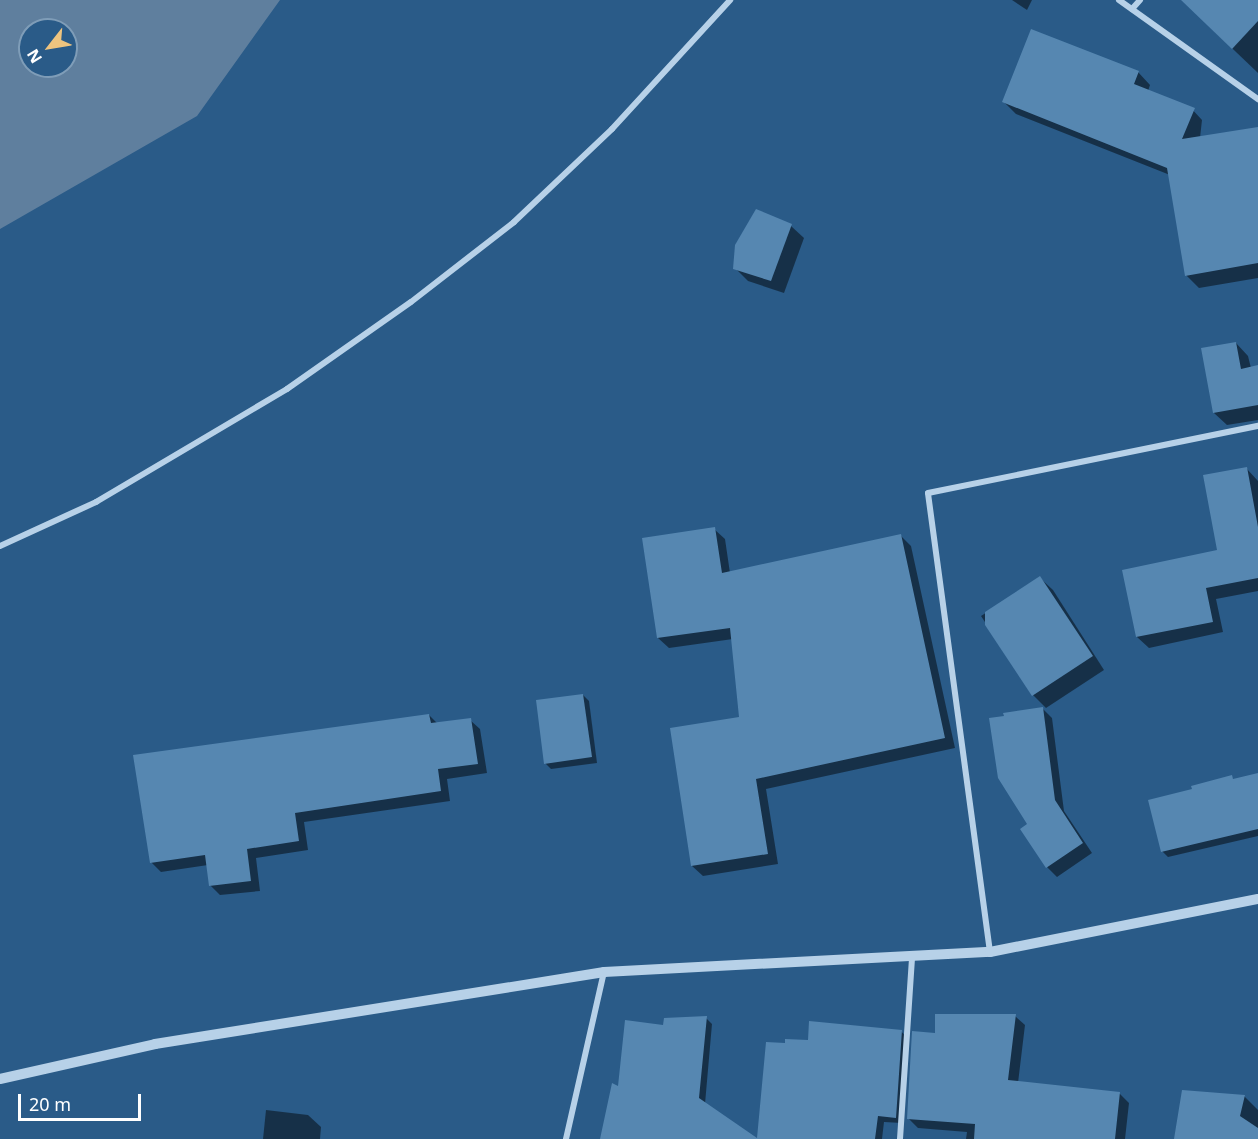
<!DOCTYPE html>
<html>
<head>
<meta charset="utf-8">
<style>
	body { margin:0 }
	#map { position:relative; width:1258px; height:1139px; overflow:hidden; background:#2a5b88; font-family:"Noto Sans",sans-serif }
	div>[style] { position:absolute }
	.water>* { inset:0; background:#5f7f9e }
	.shadow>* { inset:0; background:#0007 }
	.building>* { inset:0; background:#5687b1 }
	.minor>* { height:6px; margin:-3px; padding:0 3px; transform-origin:3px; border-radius:3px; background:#b7d1e8 }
	.tertiary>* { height:10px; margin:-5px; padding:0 5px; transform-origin:5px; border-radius:5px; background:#b7d1e8 }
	span { translate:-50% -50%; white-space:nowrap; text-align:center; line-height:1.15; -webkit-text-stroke:4.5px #2a5b88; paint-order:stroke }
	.north { position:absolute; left:18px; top:18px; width:60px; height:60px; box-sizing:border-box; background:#2a5b88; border:2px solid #7f9db8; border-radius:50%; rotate:239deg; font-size:16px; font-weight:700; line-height:24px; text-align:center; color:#fff }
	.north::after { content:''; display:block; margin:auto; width:21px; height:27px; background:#eec47f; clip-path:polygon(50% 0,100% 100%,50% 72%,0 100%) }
	.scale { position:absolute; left:18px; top:1094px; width:123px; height:27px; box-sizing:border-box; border:3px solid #fff; border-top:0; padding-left:8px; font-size:18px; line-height:21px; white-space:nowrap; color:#fff; -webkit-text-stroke:4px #2a5b88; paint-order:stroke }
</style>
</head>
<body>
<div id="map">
	<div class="water">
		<i style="clip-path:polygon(evenodd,0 0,280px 0,197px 116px,0 229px,0 0,30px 30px,66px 30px,66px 66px,30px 66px,30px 30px)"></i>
	</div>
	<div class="shadow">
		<i style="clip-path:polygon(1012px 0,1032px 0,1027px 10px)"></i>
		<i style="clip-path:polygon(1205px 0,1258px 0,1258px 73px,1213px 30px)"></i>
		<i style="clip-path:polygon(1138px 72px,1150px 85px,1148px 91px,1190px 107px,1202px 120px,1200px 138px,1258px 135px,1258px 278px,1199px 288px,1186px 275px,1170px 175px,1016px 114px,1004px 102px)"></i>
		<i style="clip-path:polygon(791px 226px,804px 238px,784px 293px,748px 281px,735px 268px)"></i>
		<i style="clip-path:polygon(1236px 343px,1248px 356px,1251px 368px,1258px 367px,1258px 420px,1227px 425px,1214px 413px)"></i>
		<i style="clip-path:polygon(1247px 469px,1258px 481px,1258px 591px,1216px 599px,1223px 632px,1149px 648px,1137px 637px,1124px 572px,1219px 552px)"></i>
		<i style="clip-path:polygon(714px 529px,725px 539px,730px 573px,901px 536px,911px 546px,955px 748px,766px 789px,778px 864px,703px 876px,692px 866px,740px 719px,733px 639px,669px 648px,658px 638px)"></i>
		<i style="clip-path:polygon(1040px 578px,1053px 590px,1104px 670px,1046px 708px,1033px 695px,981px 616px)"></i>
		<i style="clip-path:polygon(583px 695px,589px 701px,597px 763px,551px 769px,545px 763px)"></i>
		<i style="clip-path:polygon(1042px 708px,1052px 718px,1064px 811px,1092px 853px,1057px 877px,1047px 867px,1022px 829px,1030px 824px,1006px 717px)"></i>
		<i style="clip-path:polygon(429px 715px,438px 724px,470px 720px,480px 729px,487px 773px,447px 779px,450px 801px,304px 822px,308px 850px,256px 858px,260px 891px,220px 895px,210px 885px,208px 865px,161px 872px,151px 862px)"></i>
		<i style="clip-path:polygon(1258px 775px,1258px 836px,1168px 857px,1162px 851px,1194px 790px,1231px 777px,1235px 781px)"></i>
		<i style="clip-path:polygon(1015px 1016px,1025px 1025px,1018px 1083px,1120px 1094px,1129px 1103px,1125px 1139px,966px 1139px,967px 1132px,918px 1128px,908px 1118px,936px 1035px)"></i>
		<i style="clip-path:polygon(706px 1018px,712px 1024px,705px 1104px,755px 1139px,601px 1139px,619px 1088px,665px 1027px)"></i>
		<i style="clip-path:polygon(901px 1031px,907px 1038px,902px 1123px,884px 1122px,882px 1139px,758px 1139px,786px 1045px)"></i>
		<i style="clip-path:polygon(1244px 1096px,1258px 1110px,1258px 1139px,1175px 1139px)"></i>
		<i style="clip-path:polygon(266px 1110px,308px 1115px,321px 1127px,320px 1139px,263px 1139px)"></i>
	</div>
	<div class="building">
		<i style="clip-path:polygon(1181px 0,1258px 0,1258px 21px,1232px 49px)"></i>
		<i style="clip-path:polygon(1031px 29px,1139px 71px,1134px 84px,1195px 108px,1182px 139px,1258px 127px,1258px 263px,1185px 276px,1167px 168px,1002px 102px)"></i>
		<i style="clip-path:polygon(756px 209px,792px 224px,771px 281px,733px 269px,735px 245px)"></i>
		<i style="clip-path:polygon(1236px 342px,1241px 369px,1258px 365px,1258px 405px,1213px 413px,1201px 348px)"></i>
		<i style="clip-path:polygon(1247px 467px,1258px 527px,1258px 578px,1206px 588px,1213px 622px,1136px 637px,1122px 570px,1217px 550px,1203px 475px)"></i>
		<i style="clip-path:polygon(715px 527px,722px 573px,901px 534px,945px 738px,756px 779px,768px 854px,691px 866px,670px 728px,739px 717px,730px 628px,657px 638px,642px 538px)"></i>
		<i style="clip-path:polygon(1040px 576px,1093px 656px,1032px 696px,985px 625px,985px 612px)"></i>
		<i style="clip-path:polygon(583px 694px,592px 757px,544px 764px,536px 700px)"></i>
		<i style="clip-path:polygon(1043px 707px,1055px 800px,1083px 843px,1046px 868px,1020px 829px,1027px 824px,998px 778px,989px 718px,1004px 716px,1003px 713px)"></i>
		<i style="clip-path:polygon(429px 714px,431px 723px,471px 718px,478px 764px,438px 769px,441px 791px,295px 813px,299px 841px,247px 849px,251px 881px,209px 886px,205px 855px,150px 863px,133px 755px)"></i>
		<i style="clip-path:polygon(1258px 773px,1258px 829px,1161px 852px,1148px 800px,1192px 789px,1191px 786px,1232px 775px,1233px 779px)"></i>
		<i style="clip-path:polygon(935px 1014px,1016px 1014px,1008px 1080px,1120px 1092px,1115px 1139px,974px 1139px,975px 1124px,907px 1119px,912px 1031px,935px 1033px)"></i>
		<i style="clip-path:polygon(707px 1016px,699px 1098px,757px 1138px,766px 1042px,785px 1043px,785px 1039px,808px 1040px,809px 1021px,902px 1030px,896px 1118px,878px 1116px,875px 1139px,600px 1139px,612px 1083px,618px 1086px,625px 1020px,663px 1025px,664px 1018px)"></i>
		<i style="clip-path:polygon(1182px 1090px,1245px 1095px,1240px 1116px,1258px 1128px,1258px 1139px,1174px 1139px)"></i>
	</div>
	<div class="minor">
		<i style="left:1119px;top:0;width:171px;rotate:35.5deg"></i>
		<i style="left:1132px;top:9px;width:12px;rotate:-48deg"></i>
		<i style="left:0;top:546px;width:106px;rotate:-24.6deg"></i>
		<i style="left:96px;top:502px;width:222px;rotate:-30.6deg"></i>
		<i style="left:287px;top:389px;width:151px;rotate:-35.1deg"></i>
		<i style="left:411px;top:302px;width:130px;rotate:-37.8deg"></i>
		<i style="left:514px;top:222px;width:135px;rotate:-43.5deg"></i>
		<i style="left:612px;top:129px;width:175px;rotate:-47.5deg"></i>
		<i style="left:990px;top:952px;width:463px;rotate:-97.7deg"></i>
		<i style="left:928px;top:493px;width:337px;rotate:-11.5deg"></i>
		<i style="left:566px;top:1139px;width:171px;rotate:-77.2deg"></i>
		<i style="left:900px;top:1139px;width:183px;rotate:-86.2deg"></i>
	</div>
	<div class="tertiary">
		<i style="left:0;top:1079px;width:159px;rotate:-12.7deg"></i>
		<i style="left:155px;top:1044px;width:455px;rotate:-9.1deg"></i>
		<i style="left:604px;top:972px;width:387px;rotate:-3deg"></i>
		<i style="left:990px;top:952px;width:273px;rotate:-11.2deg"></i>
	</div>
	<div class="north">N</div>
	<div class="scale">20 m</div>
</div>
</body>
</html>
